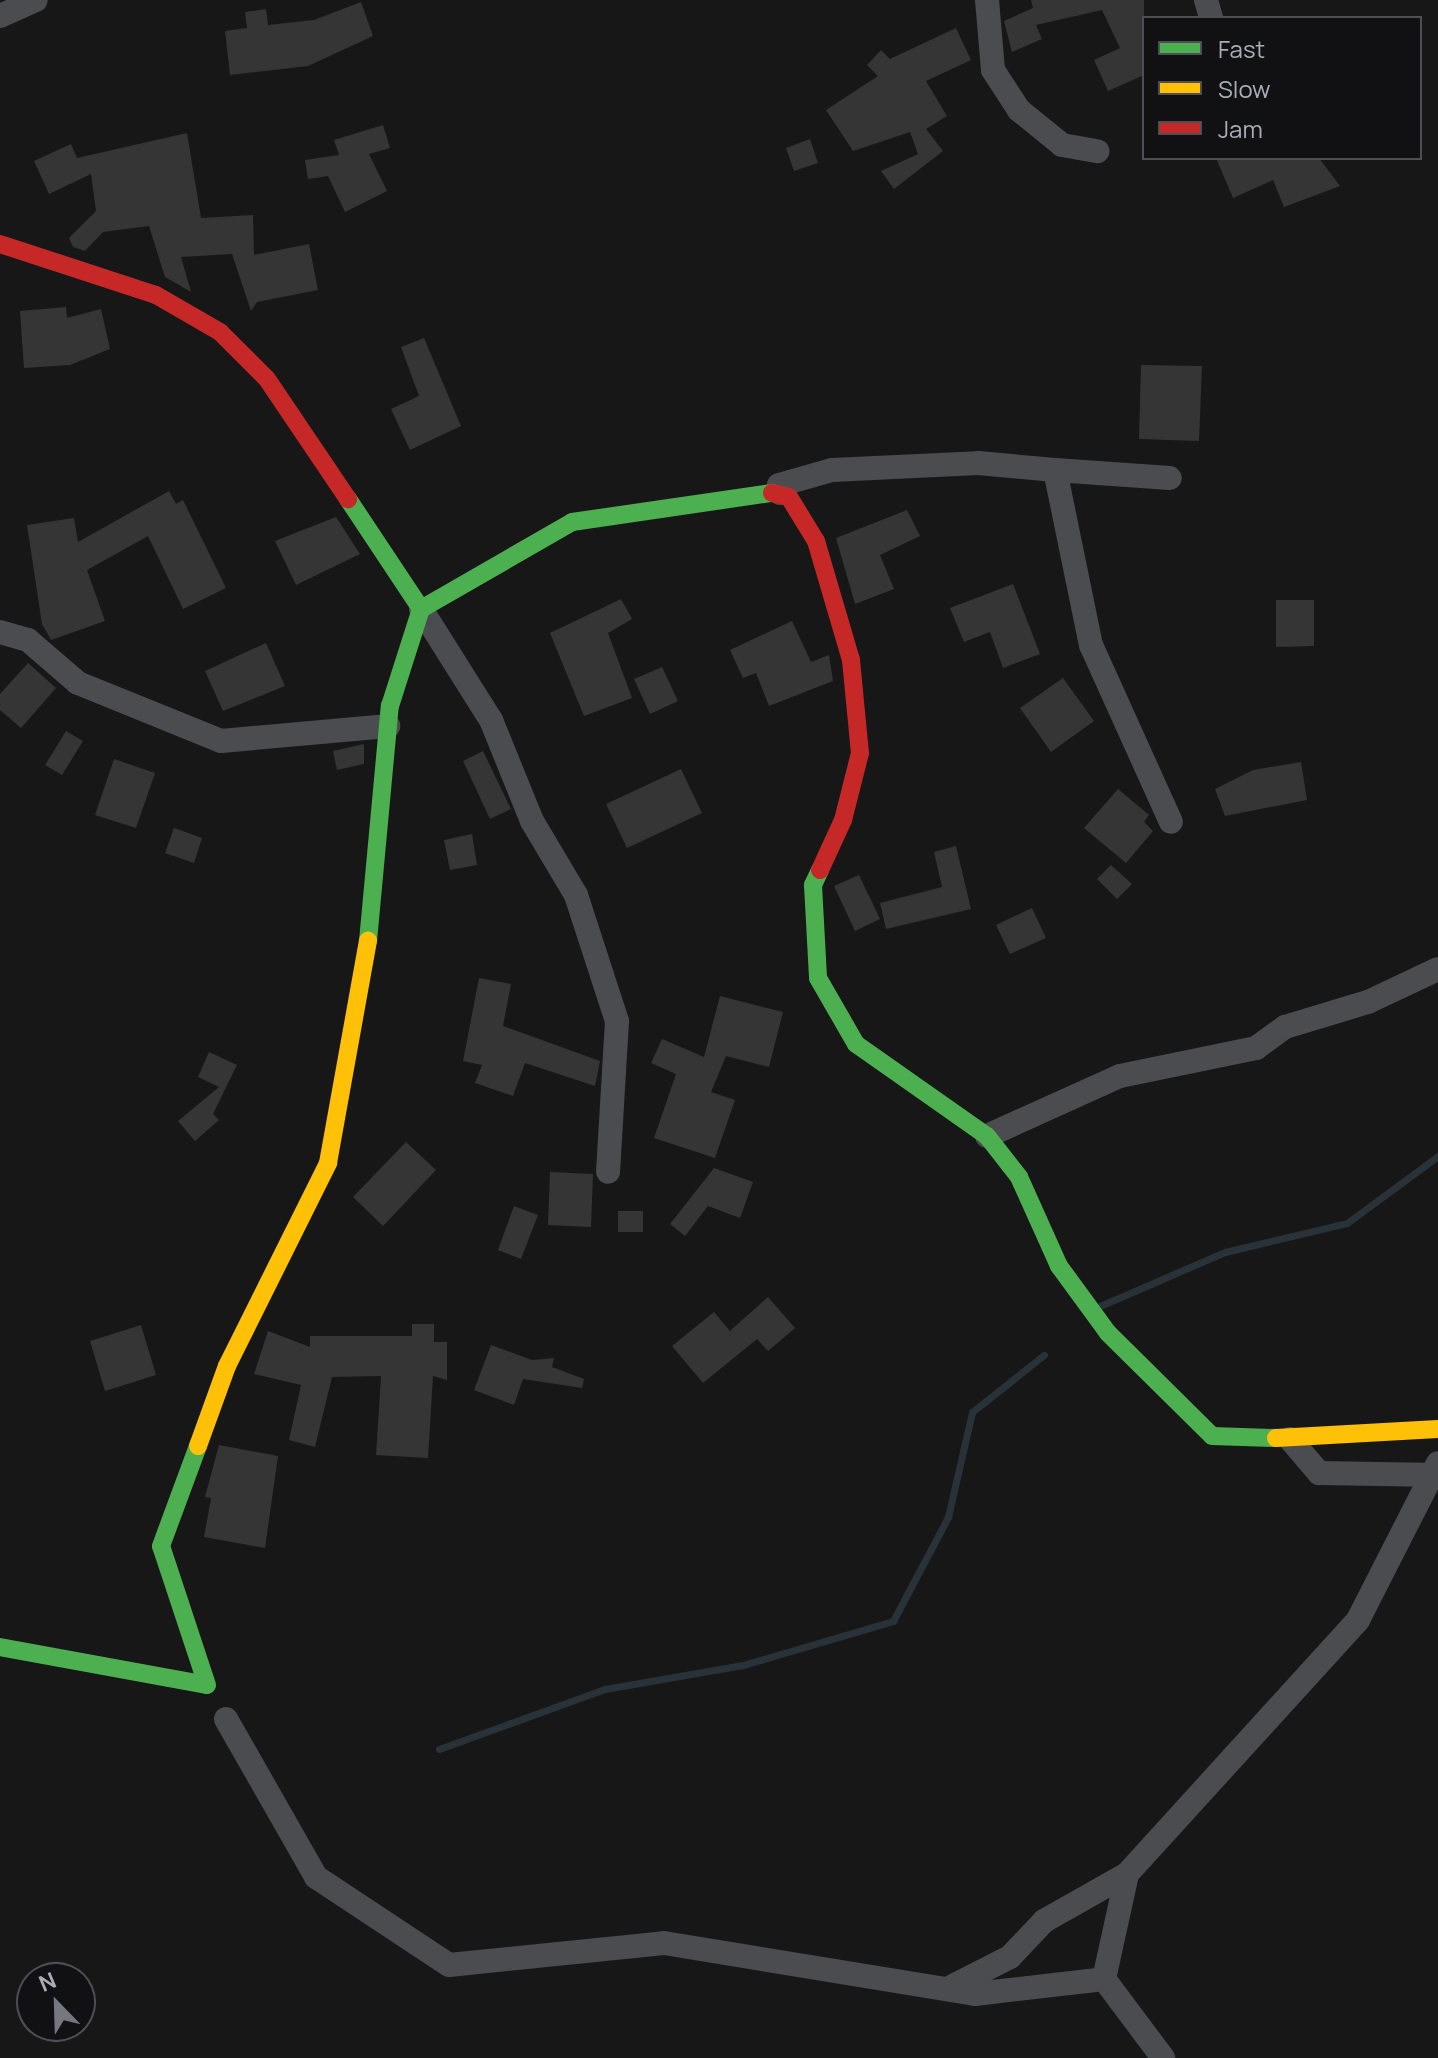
<!DOCTYPE html>
<html>
<head>
<meta charset="utf-8">
<style>
	body { margin:0 }
	#map { position:relative; width:1438px; height:2058px; overflow:hidden; background:#171717; font-family:Manrope,sans-serif }
	div>[style] { position:absolute }
	.stream>* { height:7px; margin:-3.5px; padding:0 3.5px; transform-origin:3.5px; border-radius:3.5px; background:#2a3239 }
	.building>* { inset:0; background:#353536 }
	.street>* { height:24px; margin:-12px; padding:0 12px; transform-origin:12px; border-radius:12px; background:#4b4c50 }
	.fast>* { height:18px; margin:-9px; padding:0 9px; transform-origin:9px; border-radius:9px; background:#4caf50 }
	.slow>* { height:18px; margin:-9px; padding:0 9px; transform-origin:9px; border-radius:9px; background:#ffc107 }
	.jam>* { height:18px; margin:-9px; padding:0 9px; transform-origin:9px; border-radius:9px; background:#c62828 }
	span { translate:-50% -50%; white-space:nowrap; text-align:center; line-height:1.15; -webkit-text-stroke:8px #111113; paint-order:stroke }
	.legend { position:absolute; left:1142px; top:16px; width:280px; height:144px; box-sizing:border-box; background:#111113; border:2px solid #4d4f55; margin:0; padding:10px 14px; list-style:none; font-size:24px; color:#a8adb8 }
	.legend li { display:flex; align-items:center; gap:16px; height:40px }
	.legend b { width:40px; border:2px solid #4d4f55 }
	.north { position:absolute; left:16px; top:1962px; width:80px; height:80px; box-sizing:border-box; background:#111113; border:2px solid #4d4f55; border-radius:50%; rotate:337deg; font-size:22px; font-weight:700; line-height:32px; text-align:center; color:#a8adb8 }
	.north::after { content:''; display:block; margin:auto; width:28px; height:36px; background:#757880; clip-path:polygon(50% 0,100% 100%,50% 72%,0 100%) }
</style>
</head>
<body>
<div id="map">
	<div class="stream">
		<i style="left:1100px;top:1306px;width:136px;rotate:-23.4deg"></i>
		<i style="left:1225px;top:1252px;width:125px;rotate:-13.4deg"></i>
		<i style="left:1347px;top:1223px;width:113px;rotate:-36.4deg"></i>
		<i style="left:439px;top:1749px;width:177px;rotate:-19.9deg"></i>
		<i style="left:605px;top:1689px;width:140px;rotate:-9.9deg"></i>
		<i style="left:743px;top:1665px;width:156px;rotate:-16.3deg"></i>
		<i style="left:893px;top:1621px;width:118px;rotate:-62.1deg"></i>
		<i style="left:948px;top:1517px;width:108px;rotate:-77.1deg"></i>
		<i style="left:972px;top:1412px;width:92px;rotate:-38.4deg"></i>
	</div>
	<div class="building">
		<i style="clip-path:polygon(1031px 0,1144px 0,1144px 75px,1108px 91px,1094px 60px,1120px 48px,1102px 10px,1036px 25px,1042px 39px,1012px 52px,1004px 21px,1033px 8px)"></i>
		<i style="clip-path:polygon(361px 2px,373px 36px,308px 66px,230px 75px,225px 31px,247px 28px,245px 12px,266px 9px,268px 25px,314px 20px)"></i>
		<i style="clip-path:polygon(956px 28px,971px 60px,926px 81px,947px 116px,926px 129px,943px 151px,894px 189px,881px 171px,918px 154px,910px 132px,853px 151px,826px 110px,878px 76px,867px 65px,881px 50px,890px 59px)"></i>
		<i style="clip-path:polygon(383px 125px,390px 148px,369px 154px,387px 191px,345px 212px,328px 176px,308px 179px,305px 160px,339px 155px,334px 140px)"></i>
		<i style="clip-path:polygon(187px 133px,201px 218px,253px 215px,254px 255px,309px 244px,318px 290px,257px 302px,251px 311px,232px 254px,181px 257px,191px 292px,165px 277px,149px 226px,103px 232px,85px 251px,73px 247px,69px 238px,96px 211px,91px 174px,49px 194px,34px 161px,71px 144px,77px 158px)"></i>
		<i style="clip-path:polygon(810px 139px,818px 163px,794px 171px,786px 148px)"></i>
		<i style="clip-path:polygon(1216px 158px,1319px 158px,1340px 186px,1284px 207px,1273px 180px,1233px 198px)"></i>
		<i style="clip-path:polygon(66px 307px,67px 318px,101px 309px,110px 349px,70px 365px,24px 368px,20px 311px)"></i>
		<i style="clip-path:polygon(424px 338px,461px 426px,410px 450px,391px 409px,419px 396px,401px 347px)"></i>
		<i style="clip-path:polygon(1141px 365px,1202px 366px,1199px 441px,1139px 439px)"></i>
		<i style="clip-path:polygon(169px 491px,176px 504px,183px 500px,226px 588px,183px 609px,148px 536px,87px 570px,105px 621px,51px 640px,42px 624px,27px 525px,74px 518px,78px 542px)"></i>
		<i style="clip-path:polygon(907px 510px,920px 536px,880px 555px,894px 589px,855px 604px,836px 538px)"></i>
		<i style="clip-path:polygon(336px 517px,360px 554px,296px 585px,275px 541px)"></i>
		<i style="clip-path:polygon(1013px 584px,1040px 654px,1003px 668px,990px 632px,964px 642px,950px 608px)"></i>
		<i style="clip-path:polygon(621px 599px,632px 619px,608px 633px,632px 698px,584px 716px,550px 633px)"></i>
		<i style="clip-path:polygon(1276px 600px,1314px 600px,1314px 646px,1276px 647px)"></i>
		<i style="clip-path:polygon(792px 621px,811px 662px,829px 655px,833px 681px,769px 706px,756px 673px,743px 678px,730px 650px)"></i>
		<i style="clip-path:polygon(266px 643px,285px 686px,223px 711px,205px 671px)"></i>
		<i style="clip-path:polygon(28px 663px,56px 688px,21px 728px,0 710px,0 694px)"></i>
		<i style="clip-path:polygon(662px 667px,678px 701px,650px 714px,634px 679px)"></i>
		<i style="clip-path:polygon(1063px 678px,1094px 721px,1051px 752px,1020px 708px)"></i>
		<i style="clip-path:polygon(66px 731px,83px 741px,62px 775px,45px 765px)"></i>
		<i style="clip-path:polygon(364px 744px,364px 764px,337px 770px,333px 751px)"></i>
		<i style="clip-path:polygon(483px 751px,511px 809px,490px 819px,463px 761px)"></i>
		<i style="clip-path:polygon(114px 759px,155px 773px,136px 828px,95px 815px)"></i>
		<i style="clip-path:polygon(1301px 762px,1307px 800px,1225px 816px,1215px 789px,1253px 770px)"></i>
		<i style="clip-path:polygon(681px 769px,702px 813px,627px 848px,606px 804px)"></i>
		<i style="clip-path:polygon(1118px 789px,1149px 815px,1144px 822px,1153px 831px,1126px 863px,1084px 828px)"></i>
		<i style="clip-path:polygon(174px 828px,202px 838px,194px 863px,165px 853px)"></i>
		<i style="clip-path:polygon(472px 834px,477px 865px,450px 870px,444px 840px)"></i>
		<i style="clip-path:polygon(956px 846px,971px 909px,886px 929px,880px 903px,942px 887px,934px 852px)"></i>
		<i style="clip-path:polygon(1111px 865px,1132px 884px,1117px 899px,1097px 879px)"></i>
		<i style="clip-path:polygon(859px 875px,880px 919px,855px 931px,834px 886px)"></i>
		<i style="clip-path:polygon(1032px 908px,1046px 938px,1010px 954px,996px 925px)"></i>
		<i style="clip-path:polygon(479px 978px,511px 984px,503px 1026px,600px 1061px,595px 1086px,525px 1063px,513px 1096px,475px 1083px,482px 1065px,463px 1061px)"></i>
		<i style="clip-path:polygon(720px 996px,783px 1012px,769px 1067px,726px 1056px,711px 1092px,735px 1100px,715px 1158px,654px 1138px,676px 1074px,651px 1063px,662px 1039px,704px 1057px)"></i>
		<i style="clip-path:polygon(209px 1052px,237px 1065px,213px 1114px,219px 1120px,195px 1141px,178px 1121px,219px 1087px,198px 1077px)"></i>
		<i style="clip-path:polygon(406px 1142px,436px 1170px,383px 1226px,353px 1197px)"></i>
		<i style="clip-path:polygon(714px 1168px,753px 1182px,740px 1218px,708px 1206px,685px 1236px,670px 1224px)"></i>
		<i style="clip-path:polygon(550px 1172px,593px 1174px,591px 1227px,548px 1225px)"></i>
		<i style="clip-path:polygon(514px 1206px,538px 1215px,521px 1259px,498px 1250px)"></i>
		<i style="clip-path:polygon(618px 1211px,643px 1211px,643px 1232px,618px 1232px)"></i>
		<i style="clip-path:polygon(768px 1297px,795px 1328px,768px 1351px,757px 1339px,703px 1383px,672px 1346px,714px 1312px,730px 1331px)"></i>
		<i style="clip-path:polygon(412px 1324px,434px 1324px,434px 1342px,447px 1342px,447px 1380px,433px 1376px,428px 1458px,376px 1455px,381px 1376px,332px 1377px,315px 1447px,289px 1440px,301px 1385px,254px 1374px,268px 1331px,310px 1347px,310px 1336px,412px 1336px)"></i>
		<i style="clip-path:polygon(141px 1325px,156px 1375px,105px 1391px,90px 1341px)"></i>
		<i style="clip-path:polygon(491px 1345px,532px 1360px,554px 1358px,552px 1367px,584px 1379px,582px 1388px,523px 1379px,514px 1405px,474px 1390px)"></i>
		<i style="clip-path:polygon(219px 1445px,278px 1456px,265px 1548px,204px 1537px,211px 1498px,205px 1497px)"></i>
	</div>
	<div class="street">
		<i style="left:987px;top:0;width:70px;rotate:85.1deg"></i>
		<i style="left:993px;top:70px;width:48px;rotate:57deg"></i>
		<i style="left:1019px;top:110px;width:55px;rotate:39.1deg"></i>
		<i style="left:1062px;top:145px;width:36px;rotate:10deg"></i>
		<i style="left:1206px;top:0;width:19px;rotate:74deg"></i>
		<i style="left:0;top:16px;width:39px;rotate:-24deg"></i>
		<i style="left:1055px;top:470px;width:115px;rotate:4deg"></i>
		<i style="left:780px;top:493px;width:8px;rotate:-97deg"></i>
		<i style="left:779px;top:485px;width:55px;rotate:-15.8deg"></i>
		<i style="left:832px;top:470px;width:146px;rotate:-2.7deg"></i>
		<i style="left:978px;top:463px;width:77px;rotate:5.2deg"></i>
		<i style="left:1055px;top:470px;width:179px;rotate:78.4deg"></i>
		<i style="left:1091px;top:645px;width:194px;rotate:65.7deg"></i>
		<i style="left:421px;top:609px;width:131px;rotate:57.8deg"></i>
		<i style="left:491px;top:720px;width:109px;rotate:67.9deg"></i>
		<i style="left:532px;top:821px;width:86px;rotate:59.3deg"></i>
		<i style="left:576px;top:895px;width:133px;rotate:72deg"></i>
		<i style="left:617px;top:1021px;width:151px;rotate:93.4deg"></i>
		<i style="left:0;top:632px;width:29px;rotate:16deg"></i>
		<i style="left:28px;top:640px;width:66px;rotate:40.7deg"></i>
		<i style="left:78px;top:683px;width:154px;rotate:22.1deg"></i>
		<i style="left:221px;top:741px;width:168px;rotate:-5.1deg"></i>
		<i style="left:987px;top:1136px;width:146px;rotate:-24.3deg"></i>
		<i style="left:1120px;top:1076px;width:139px;rotate:-11.6deg"></i>
		<i style="left:1256px;top:1048px;width:36px;rotate:-36deg"></i>
		<i style="left:1285px;top:1027px;width:87px;rotate:-16.8deg"></i>
		<i style="left:1368px;top:1002px;width:77px;rotate:-25.2deg"></i>
		<i style="left:1290px;top:1439px;width:45px;rotate:49.5deg"></i>
		<i style="left:1319px;top:1473px;width:119px;rotate:1deg"></i>
		<i style="left:226px;top:1719px;width:182px;rotate:60.3deg"></i>
		<i style="left:316px;top:1877px;width:159px;rotate:33.5deg"></i>
		<i style="left:449px;top:1965px;width:216px;rotate:-5.8deg"></i>
		<i style="left:664px;top:1943px;width:315px;rotate:9.3deg"></i>
		<i style="left:975px;top:1994px;width:130px;rotate:-6.6deg"></i>
		<i style="left:1104px;top:1979px;width:107px;rotate:-77.6deg"></i>
		<i style="left:1104px;top:1979px;width:99px;rotate:53.2deg"></i>
		<i style="left:953px;top:1986px;width:64px;rotate:-27deg"></i>
		<i style="left:1010px;top:1957px;width:50px;rotate:-46.6deg"></i>
		<i style="left:1044px;top:1921px;width:95px;rotate:-29.5deg"></i>
		<i style="left:1127px;top:1874px;width:343px;rotate:-47.7deg"></i>
		<i style="left:1358px;top:1620px;width:176px;rotate:-63deg"></i>
	</div>
	<div class="fast">
		<i style="left:348px;top:499px;width:132px;rotate:56.4deg"></i>
		<i style="left:421px;top:609px;width:174px;rotate:-29.9deg"></i>
		<i style="left:572px;top:522px;width:202px;rotate:-8.3deg"></i>
		<i style="left:820px;top:870px;width:17px;rotate:115deg"></i>
		<i style="left:813px;top:885px;width:93px;rotate:86.9deg"></i>
		<i style="left:818px;top:978px;width:76px;rotate:60.1deg"></i>
		<i style="left:856px;top:1044px;width:160px;rotate:35.1deg"></i>
		<i style="left:987px;top:1136px;width:52px;rotate:52deg"></i>
		<i style="left:1019px;top:1177px;width:98px;rotate:65.8deg"></i>
		<i style="left:1059px;top:1266px;width:83px;rotate:53.8deg"></i>
		<i style="left:1108px;top:1333px;width:146px;rotate:44.7deg"></i>
		<i style="left:1212px;top:1436px;width:64px;rotate:1.8deg"></i>
		<i style="left:368px;top:941px;width:236px;rotate:-84.7deg"></i>
		<i style="left:390px;top:706px;width:102px;rotate:-72.3deg"></i>
		<i style="left:0;top:1647px;width:210px;rotate:10.4deg"></i>
		<i style="left:207px;top:1685px;width:146px;rotate:-108.3deg"></i>
		<i style="left:161px;top:1546px;width:107px;rotate:-69.7deg"></i>
	</div>
	<div class="slow">
		<i style="left:1276px;top:1438px;width:162px;rotate:-3.2deg"></i>
		<i style="left:198px;top:1446px;width:85px;rotate:-70.1deg"></i>
		<i style="left:227px;top:1366px;width:227px;rotate:-63.5deg"></i>
		<i style="left:328px;top:1163px;width:226px;rotate:-79.8deg"></i>
	</div>
	<div class="jam">
		<i style="left:0;top:244px;width:164px;rotate:18.1deg"></i>
		<i style="left:156px;top:295px;width:74px;rotate:30deg"></i>
		<i style="left:220px;top:332px;width:66px;rotate:45deg"></i>
		<i style="left:267px;top:379px;width:145px;rotate:56deg"></i>
		<i style="left:772px;top:493px;width:17px;rotate:13deg"></i>
		<i style="left:789px;top:497px;width:52px;rotate:58.5deg"></i>
		<i style="left:816px;top:541px;width:124px;rotate:73.6deg"></i>
		<i style="left:851px;top:660px;width:93px;rotate:84.5deg"></i>
		<i style="left:860px;top:753px;width:69px;rotate:104.2deg"></i>
		<i style="left:843px;top:820px;width:55px;rotate:114.7deg"></i>
	</div>
	<ul class="legend">
	<li><b style="height:10px;background:#4caf50"></b>Fast</li>
	<li><b style="height:10px;background:#ffc107"></b>Slow</li>
	<li><b style="height:10px;background:#c62828"></b>Jam</li>
	</ul>
	<div class="north">N</div>
</div>
</body>
</html>
